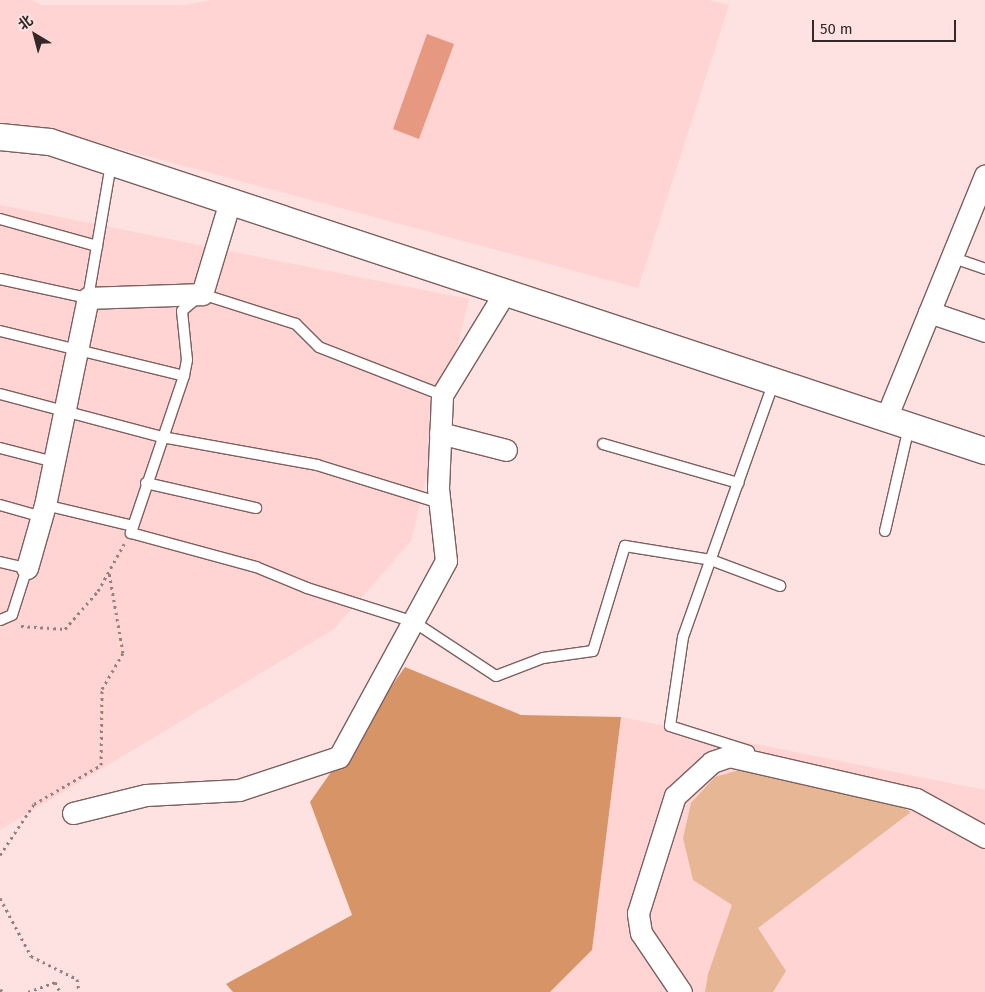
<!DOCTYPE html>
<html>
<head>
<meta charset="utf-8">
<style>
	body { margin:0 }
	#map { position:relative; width:985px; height:992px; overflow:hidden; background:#fee2e2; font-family:"Fira Sans","Noto Sans SC",sans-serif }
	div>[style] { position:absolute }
	.built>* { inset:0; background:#ffd4d3 }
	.green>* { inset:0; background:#e7b695 }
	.forest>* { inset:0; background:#d79567 }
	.building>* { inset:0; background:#e79881 }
	.path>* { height:3px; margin-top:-1.5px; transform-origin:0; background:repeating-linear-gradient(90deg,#958181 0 2.5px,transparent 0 6.5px) }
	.roads { filter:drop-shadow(1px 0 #7d5f5f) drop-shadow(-1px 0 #7d5f5f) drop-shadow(0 1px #7d5f5f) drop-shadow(0 -1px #7d5f5f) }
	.service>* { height:10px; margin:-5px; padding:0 5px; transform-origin:5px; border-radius:5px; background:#fff }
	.minor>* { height:21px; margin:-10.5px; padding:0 10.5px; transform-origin:10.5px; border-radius:10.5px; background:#fff }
	.tertiary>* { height:26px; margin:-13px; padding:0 13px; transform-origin:13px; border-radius:13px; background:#fff }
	span { translate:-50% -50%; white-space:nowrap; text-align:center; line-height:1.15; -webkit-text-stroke:4.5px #fee2e2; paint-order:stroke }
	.north { position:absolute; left:10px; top:10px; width:50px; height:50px; -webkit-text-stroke:4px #fee2e2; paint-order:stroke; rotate:323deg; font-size:14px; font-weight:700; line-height:20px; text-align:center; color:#332727 }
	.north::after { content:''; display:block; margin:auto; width:18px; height:22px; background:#332727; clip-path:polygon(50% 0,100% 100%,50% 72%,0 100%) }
	.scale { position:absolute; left:812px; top:20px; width:144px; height:22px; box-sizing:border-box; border:2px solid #332727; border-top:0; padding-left:6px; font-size:15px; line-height:18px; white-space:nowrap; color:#332727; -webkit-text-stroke:4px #fee2e2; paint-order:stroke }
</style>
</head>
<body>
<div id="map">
	<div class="built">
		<i style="clip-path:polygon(0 0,32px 0,42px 5px,184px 5px,213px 0,710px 0,729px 5px,638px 288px,39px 127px,0 122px)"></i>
		<i style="clip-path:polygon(0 205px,469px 299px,411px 541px,334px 629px,0 830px)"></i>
		<i style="clip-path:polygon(621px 717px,985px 790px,985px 992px,534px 992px,593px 938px)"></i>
	</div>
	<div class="green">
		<i style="clip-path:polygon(743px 769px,875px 793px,911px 812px,758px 928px,786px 971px,773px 992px,705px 992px,708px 974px,732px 905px,693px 880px,683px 838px,691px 803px,715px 777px)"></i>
	</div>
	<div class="forest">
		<i style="clip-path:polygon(405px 667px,521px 715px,621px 717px,592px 950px,550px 992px,233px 992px,226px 984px,352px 915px,310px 802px)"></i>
	</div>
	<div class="building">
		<i style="clip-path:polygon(427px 34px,454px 44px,419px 139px,393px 129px)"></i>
	</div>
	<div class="path">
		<i style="left:21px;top:626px;width:44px;rotate:3.9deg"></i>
		<i style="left:65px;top:629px;width:50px;rotate:-49deg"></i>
		<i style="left:98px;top:591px;width:54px;rotate:-61deg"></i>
		<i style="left:0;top:855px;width:61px;rotate:-56.3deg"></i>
		<i style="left:34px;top:804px;width:78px;rotate:-30.2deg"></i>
		<i style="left:101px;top:765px;width:76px;rotate:-89.2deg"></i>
		<i style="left:102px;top:689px;width:42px;rotate:-59.7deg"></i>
		<i style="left:123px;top:653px;width:82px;rotate:-99.8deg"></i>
		<i style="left:0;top:898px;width:66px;rotate:61.9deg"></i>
		<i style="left:31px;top:956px;width:51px;rotate:26.6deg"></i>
		<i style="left:77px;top:979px;width:13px;rotate:81deg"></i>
		<i style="left:0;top:990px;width:6px;rotate:18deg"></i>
		<i style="left:28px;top:992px;width:29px;rotate:-20deg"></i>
		<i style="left:55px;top:982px;width:11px;rotate:63deg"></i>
	</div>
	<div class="roads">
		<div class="service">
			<i style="left:0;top:219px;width:101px;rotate:15.6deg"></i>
			<i style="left:97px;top:246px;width:83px;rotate:-80.3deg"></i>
			<i style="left:951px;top:257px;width:36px;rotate:19deg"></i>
			<i style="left:0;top:279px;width:90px;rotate:12.2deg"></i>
			<i style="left:88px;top:298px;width:53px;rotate:-80.2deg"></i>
			<i style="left:0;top:331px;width:189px;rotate:13.7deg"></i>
			<i style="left:0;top:394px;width:168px;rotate:14.9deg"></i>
			<i style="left:162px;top:437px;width:158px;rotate:10.2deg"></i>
			<i style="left:317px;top:465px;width:129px;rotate:17.2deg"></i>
			<i style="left:442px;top:395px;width:132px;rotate:-158.7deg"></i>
			<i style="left:319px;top:347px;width:33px;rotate:-135deg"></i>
			<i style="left:296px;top:324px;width:99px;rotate:-162.3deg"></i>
			<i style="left:202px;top:294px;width:26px;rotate:140deg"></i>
			<i style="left:182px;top:311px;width:49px;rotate:84.2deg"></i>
			<i style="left:187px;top:360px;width:16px;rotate:101deg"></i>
			<i style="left:184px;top:376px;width:166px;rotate:108.7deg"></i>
			<i style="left:131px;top:533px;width:130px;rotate:15.2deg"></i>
			<i style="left:256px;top:567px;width:55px;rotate:22.4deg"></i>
			<i style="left:307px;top:588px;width:112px;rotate:17.6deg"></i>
			<i style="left:414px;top:622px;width:98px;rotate:33.4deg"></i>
			<i style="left:496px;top:676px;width:50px;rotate:-21deg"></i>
			<i style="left:543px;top:658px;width:50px;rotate:-8deg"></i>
			<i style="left:593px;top:651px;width:110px;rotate:-73.1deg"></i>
			<i style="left:625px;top:546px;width:87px;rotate:9.2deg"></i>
			<i style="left:711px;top:560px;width:74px;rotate:20.6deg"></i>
			<i style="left:603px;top:444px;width:141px;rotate:16.1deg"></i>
			<i style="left:0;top:448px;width:56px;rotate:14.5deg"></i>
			<i style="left:146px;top:483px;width:113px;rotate:12.8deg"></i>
			<i style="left:0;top:505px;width:44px;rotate:15.9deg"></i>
			<i style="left:45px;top:505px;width:90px;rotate:13.4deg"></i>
			<i style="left:885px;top:531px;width:107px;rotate:-77deg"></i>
			<i style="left:0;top:562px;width:28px;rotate:13deg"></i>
			<i style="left:27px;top:568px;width:49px;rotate:107.7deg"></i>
			<i style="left:12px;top:615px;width:13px;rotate:157deg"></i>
			<i style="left:749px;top:751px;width:83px;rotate:-162.4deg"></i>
			<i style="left:670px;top:726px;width:90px;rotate:-81.7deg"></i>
			<i style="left:683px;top:637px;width:271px;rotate:-70.4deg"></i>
		</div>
		<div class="minor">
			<i style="left:929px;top:312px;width:59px;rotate:18.7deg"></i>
			<i style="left:886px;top:418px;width:262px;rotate:-67.8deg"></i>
			<i style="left:440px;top:433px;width:68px;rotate:14.4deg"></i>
			<i style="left:27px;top:568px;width:66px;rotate:-74.1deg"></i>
			<i style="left:45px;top:505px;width:211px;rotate:-78.3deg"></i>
			<i style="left:88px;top:298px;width:114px;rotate:-2deg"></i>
			<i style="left:202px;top:294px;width:97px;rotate:-73.2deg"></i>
			<i style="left:73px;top:813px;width:75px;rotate:-13.9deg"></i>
			<i style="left:146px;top:795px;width:93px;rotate:-3.1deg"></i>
			<i style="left:239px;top:790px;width:105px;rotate:-18.3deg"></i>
			<i style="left:339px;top:757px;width:223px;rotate:-61.4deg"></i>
			<i style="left:446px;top:561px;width:73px;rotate:-96.3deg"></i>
			<i style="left:438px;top:488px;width:93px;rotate:-87.5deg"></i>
			<i style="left:442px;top:395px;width:121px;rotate:-58.5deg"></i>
			<i style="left:681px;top:992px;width:71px;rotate:-124.1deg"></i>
			<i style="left:641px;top:933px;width:20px;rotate:-99deg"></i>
			<i style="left:638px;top:913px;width:123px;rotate:-72.5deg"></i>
			<i style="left:675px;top:796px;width:50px;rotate:-42.6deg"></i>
			<i style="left:712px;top:762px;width:18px;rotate:-19deg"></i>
			<i style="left:729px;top:756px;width:192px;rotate:12.9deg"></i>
			<i style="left:916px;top:799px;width:79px;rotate:28.8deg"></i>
		</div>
		<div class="tertiary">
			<i style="left:0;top:137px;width:50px;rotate:5.7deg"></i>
			<i style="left:50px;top:142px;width:985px;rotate:18.29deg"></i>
		</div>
	</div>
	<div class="north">北</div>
	<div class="scale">50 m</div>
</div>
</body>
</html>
